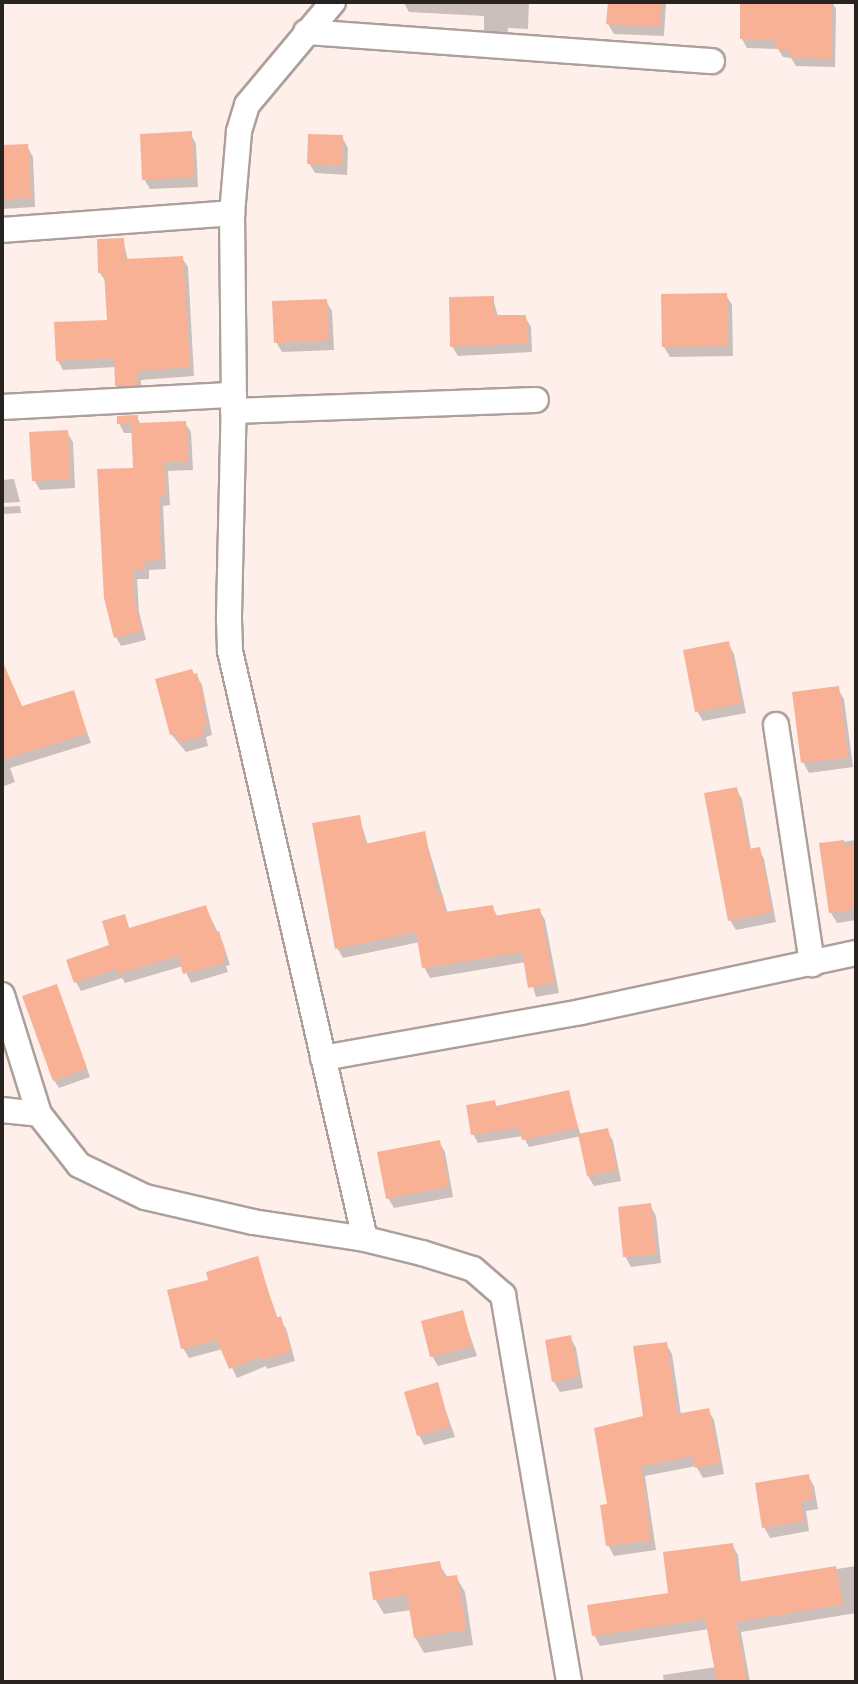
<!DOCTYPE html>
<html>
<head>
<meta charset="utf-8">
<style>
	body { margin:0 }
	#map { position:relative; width:858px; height:1684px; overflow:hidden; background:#feefea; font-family:Overpass,sans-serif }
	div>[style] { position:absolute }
	.shadow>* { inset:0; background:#0003 }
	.building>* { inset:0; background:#f9b196 }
	.roads { filter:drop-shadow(2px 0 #ad9f9a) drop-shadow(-2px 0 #ad9f9a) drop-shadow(0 2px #ad9f9a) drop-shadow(0 -2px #ad9f9a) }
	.street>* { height:24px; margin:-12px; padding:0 12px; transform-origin:12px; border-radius:12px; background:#fff }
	span { translate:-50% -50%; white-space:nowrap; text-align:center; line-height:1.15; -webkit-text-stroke:6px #feefea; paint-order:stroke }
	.frame { position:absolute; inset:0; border:4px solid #282321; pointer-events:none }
</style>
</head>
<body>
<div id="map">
	<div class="shadow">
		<i style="clip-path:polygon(529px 2px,528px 29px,508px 28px,507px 40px,489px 38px,484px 29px,484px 16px,409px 12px,404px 3px)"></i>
		<i style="clip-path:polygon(572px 2px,666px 2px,664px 36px,614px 34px,608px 24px,609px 4px)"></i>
		<i style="clip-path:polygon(742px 2px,832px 2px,836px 9px,835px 67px,796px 66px,791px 58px,783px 57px,778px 49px,747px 48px,742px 39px)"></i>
		<i style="clip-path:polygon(190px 133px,196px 144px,198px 187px,150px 189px,144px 179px)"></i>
		<i style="clip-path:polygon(342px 137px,348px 148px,347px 175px,315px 173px,309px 163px)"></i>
		<i style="clip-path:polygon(27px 146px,33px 157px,35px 207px,2px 209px,2px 147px)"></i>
		<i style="clip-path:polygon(123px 240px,128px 260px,182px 258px,188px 267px,194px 376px,141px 380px,141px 394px,122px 395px,117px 386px,116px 367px,63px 370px,58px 361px,109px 322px,106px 282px,100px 273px)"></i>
		<i style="clip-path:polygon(726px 295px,732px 305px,733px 356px,670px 357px,664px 347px)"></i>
		<i style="clip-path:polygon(493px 298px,498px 317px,525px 317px,531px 327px,532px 352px,458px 356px,452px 346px)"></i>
		<i style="clip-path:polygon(326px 301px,332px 311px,334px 350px,282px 352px,276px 342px)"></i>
		<i style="clip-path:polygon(137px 417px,141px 425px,185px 423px,191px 432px,193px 470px,168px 471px,170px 505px,163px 506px,166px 569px,149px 570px,149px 579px,137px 579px,139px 612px,146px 640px,121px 646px,116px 637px,135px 469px,134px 433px,124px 433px,119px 423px)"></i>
		<i style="clip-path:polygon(67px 432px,73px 442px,75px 488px,40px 490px,34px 480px)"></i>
		<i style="clip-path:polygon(14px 479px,20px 502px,2px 503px,2px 480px)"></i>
		<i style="clip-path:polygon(20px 506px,21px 513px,2px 514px,2px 507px)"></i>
		<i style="clip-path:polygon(728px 643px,734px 654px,746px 713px,703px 721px,697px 711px)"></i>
		<i style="clip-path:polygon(196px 675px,202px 685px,212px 735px,206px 737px,208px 746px,186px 752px,171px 734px)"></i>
		<i style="clip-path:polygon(838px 689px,844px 699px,853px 767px,809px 773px,803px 762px)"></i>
		<i style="clip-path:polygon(73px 692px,91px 743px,10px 768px,15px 782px,2px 787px,2px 694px,22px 708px)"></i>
		<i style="clip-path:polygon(736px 789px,742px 799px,751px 850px,759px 849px,764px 859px,776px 922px,736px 930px,730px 920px)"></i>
		<i style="clip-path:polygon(359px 817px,368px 845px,424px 833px,448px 914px,492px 907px,498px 917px,539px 910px,545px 920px,559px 993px,536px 997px,526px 962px,430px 978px,424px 967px,420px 942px,343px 958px,337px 948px)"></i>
		<i style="clip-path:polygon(856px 840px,856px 920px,837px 923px,831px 913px,821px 845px)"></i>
		<i style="clip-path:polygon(206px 908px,223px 943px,230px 965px,226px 966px,228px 972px,191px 983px,183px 966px,125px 983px,122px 978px,81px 991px,76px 982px,112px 946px,124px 916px,130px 930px)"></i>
		<i style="clip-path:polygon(60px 995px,90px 1077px,59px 1088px,54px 1080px)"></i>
		<i style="clip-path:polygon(568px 1093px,581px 1136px,607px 1130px,613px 1141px,621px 1181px,594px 1186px,588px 1176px,581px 1136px,529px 1147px,523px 1136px,478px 1143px,473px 1134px,497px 1108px)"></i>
		<i style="clip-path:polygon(439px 1142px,445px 1152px,453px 1197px,394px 1208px,388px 1198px)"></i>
		<i style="clip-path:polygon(650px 1205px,656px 1216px,661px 1263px,631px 1267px,625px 1256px)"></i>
		<i style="clip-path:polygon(257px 1259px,278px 1319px,286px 1328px,295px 1361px,267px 1369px,266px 1366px,237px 1378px,223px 1349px,189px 1358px,183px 1348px)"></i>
		<i style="clip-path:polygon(462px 1312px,477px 1356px,438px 1366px,432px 1356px)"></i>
		<i style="clip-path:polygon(570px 1337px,576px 1348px,583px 1388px,560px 1392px,554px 1382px,547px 1342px)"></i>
		<i style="clip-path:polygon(666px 1344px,672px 1354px,681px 1415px,708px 1410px,714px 1420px,724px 1474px,703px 1478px,696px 1466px,645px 1476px,656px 1550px,614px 1556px,608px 1545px,609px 1506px,645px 1417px)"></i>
		<i style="clip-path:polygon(437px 1385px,455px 1437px,424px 1445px,419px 1435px)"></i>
		<i style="clip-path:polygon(808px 1476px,814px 1486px,818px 1509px,806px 1511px,809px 1531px,770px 1538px,764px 1527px)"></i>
		<i style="clip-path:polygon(732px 1545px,738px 1555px,741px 1584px,856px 1566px,856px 1613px,741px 1632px,750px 1682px,664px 1682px,663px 1675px,716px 1667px,709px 1629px,600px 1646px,594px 1635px,671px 1595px)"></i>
		<i style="clip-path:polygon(439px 1564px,448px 1578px,456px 1577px,465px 1592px,473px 1645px,424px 1653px,415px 1637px,411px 1610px,384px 1614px,375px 1599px)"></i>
	</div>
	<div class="building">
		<i style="clip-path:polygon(608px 2px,661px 2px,660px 27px,606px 24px)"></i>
		<i style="clip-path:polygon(740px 2px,832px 2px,831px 59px,789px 57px,789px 49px,776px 49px,776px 40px,740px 39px)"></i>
		<i style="clip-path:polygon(192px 131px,194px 177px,142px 180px,140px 134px)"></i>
		<i style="clip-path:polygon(308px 134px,343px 135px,342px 165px,307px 164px)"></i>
		<i style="clip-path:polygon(28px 144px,31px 198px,2px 199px,2px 145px)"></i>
		<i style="clip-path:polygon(124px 238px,125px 259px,183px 256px,190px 367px,137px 371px,137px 385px,115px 386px,114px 358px,56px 361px,54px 322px,107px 320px,104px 273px,98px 273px,97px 239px)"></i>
		<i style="clip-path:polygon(727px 293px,728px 346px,662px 347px,661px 294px)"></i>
		<i style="clip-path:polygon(494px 296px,494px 315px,526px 315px,528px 343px,450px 347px,449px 297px)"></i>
		<i style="clip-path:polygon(327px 299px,329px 340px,274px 343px,272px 301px)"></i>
		<i style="clip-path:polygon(138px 415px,138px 423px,186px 421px,188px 461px,164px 462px,166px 496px,159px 496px,161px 560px,144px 561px,145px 570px,133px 570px,134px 601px,142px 631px,114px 638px,104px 598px,97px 469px,133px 468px,131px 423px,117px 424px,117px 416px)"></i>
		<i style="clip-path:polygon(68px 430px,70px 479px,32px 481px,29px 432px)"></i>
		<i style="clip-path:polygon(729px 641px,741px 703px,695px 712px,683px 650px)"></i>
		<i style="clip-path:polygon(2px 660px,22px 706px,74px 690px,87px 733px,2px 760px)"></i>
		<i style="clip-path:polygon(192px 669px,194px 674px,197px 673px,205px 703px,202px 704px,207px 725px,202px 726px,204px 736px,178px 742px,176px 733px,170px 735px,155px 679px)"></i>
		<i style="clip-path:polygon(839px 686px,848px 757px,801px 763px,792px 692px)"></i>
		<i style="clip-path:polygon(737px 787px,749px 849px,760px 847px,772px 912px,728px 921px,704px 793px)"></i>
		<i style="clip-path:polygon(360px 815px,365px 844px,425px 831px,437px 894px,442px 893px,445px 912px,493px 905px,495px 916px,540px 908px,554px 983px,528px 988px,522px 952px,422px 968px,416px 932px,335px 949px,312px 823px)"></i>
		<i style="clip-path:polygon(844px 840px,845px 846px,856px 844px,856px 909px,829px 913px,819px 843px)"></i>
		<i style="clip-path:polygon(206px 905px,215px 932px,219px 931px,226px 955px,222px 957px,224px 963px,183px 974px,178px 956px,118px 974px,116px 969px,74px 983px,66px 960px,109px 945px,102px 921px,125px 914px,129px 928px)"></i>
		<i style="clip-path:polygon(57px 984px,87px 1068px,53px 1081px,22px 996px)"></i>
		<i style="clip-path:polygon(569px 1090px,578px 1128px,522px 1140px,519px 1128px,471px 1135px,466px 1105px,495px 1100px,496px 1106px)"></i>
		<i style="clip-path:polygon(608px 1128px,617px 1170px,587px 1176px,578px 1134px)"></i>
		<i style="clip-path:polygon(440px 1140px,449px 1186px,386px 1199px,377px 1152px)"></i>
		<i style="clip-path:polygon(651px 1203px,656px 1254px,623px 1257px,618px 1207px)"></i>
		<i style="clip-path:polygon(258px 1256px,276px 1318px,281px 1316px,291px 1352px,260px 1360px,259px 1357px,229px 1369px,217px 1340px,181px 1349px,167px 1290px,208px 1280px,206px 1272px)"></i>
		<i style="clip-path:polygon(463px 1310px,472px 1346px,430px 1357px,421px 1321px)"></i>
		<i style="clip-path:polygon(571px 1335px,578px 1377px,552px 1382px,545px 1340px)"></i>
		<i style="clip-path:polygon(667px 1342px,677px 1414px,709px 1408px,720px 1463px,695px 1468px,693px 1456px,641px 1466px,651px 1540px,606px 1546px,600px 1505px,607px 1504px,594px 1428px,643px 1416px,633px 1346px)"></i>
		<i style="clip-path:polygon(438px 1382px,450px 1427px,417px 1436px,404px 1392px)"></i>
		<i style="clip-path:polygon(809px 1474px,813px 1499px,801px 1501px,804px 1521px,762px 1528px,755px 1483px)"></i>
		<i style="clip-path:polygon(733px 1543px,738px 1582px,836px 1566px,843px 1604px,736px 1622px,747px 1682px,717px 1682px,705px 1619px,592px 1636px,587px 1605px,668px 1593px,663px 1552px)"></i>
		<i style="clip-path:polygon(440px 1561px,443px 1577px,457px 1575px,466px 1630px,414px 1638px,407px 1595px,373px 1600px,369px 1572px)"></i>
	</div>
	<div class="roads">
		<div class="street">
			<i style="left:333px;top:2px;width:134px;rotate:129.9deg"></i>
			<i style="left:247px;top:105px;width:28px;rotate:107deg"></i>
			<i style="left:239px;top:132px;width:81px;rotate:94.9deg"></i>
			<i style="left:232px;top:213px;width:182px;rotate:89.4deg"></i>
			<i style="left:234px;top:395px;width:225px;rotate:91.3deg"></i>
			<i style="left:229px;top:620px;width:31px;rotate:88deg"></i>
			<i style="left:230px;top:651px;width:603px;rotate:77.07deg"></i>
			<i style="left:306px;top:32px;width:407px;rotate:4.1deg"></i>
			<i style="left:2px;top:230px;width:231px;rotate:-4.2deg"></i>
			<i style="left:2px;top:407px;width:232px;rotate:-3deg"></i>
			<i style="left:233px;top:411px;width:303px;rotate:-2.1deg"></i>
			<i style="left:776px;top:725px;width:242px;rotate:81.4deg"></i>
			<i style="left:2px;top:995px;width:125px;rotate:72.7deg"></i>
			<i style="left:323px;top:1058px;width:262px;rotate:-10.1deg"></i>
			<i style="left:581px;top:1012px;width:281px;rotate:-12.1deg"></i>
			<i style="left:2px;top:1110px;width:37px;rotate:6deg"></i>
			<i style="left:39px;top:1114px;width:65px;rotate:51.9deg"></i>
			<i style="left:79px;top:1165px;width:73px;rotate:25.9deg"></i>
			<i style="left:145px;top:1197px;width:111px;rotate:13deg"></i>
			<i style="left:253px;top:1222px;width:113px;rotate:8.6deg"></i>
			<i style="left:365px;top:1239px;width:59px;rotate:13.8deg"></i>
			<i style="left:422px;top:1253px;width:53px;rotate:17.4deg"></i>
			<i style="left:473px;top:1269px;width:40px;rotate:41deg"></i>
			<i style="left:503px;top:1295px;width:393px;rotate:80.3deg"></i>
		</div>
	</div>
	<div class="frame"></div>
</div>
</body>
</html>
